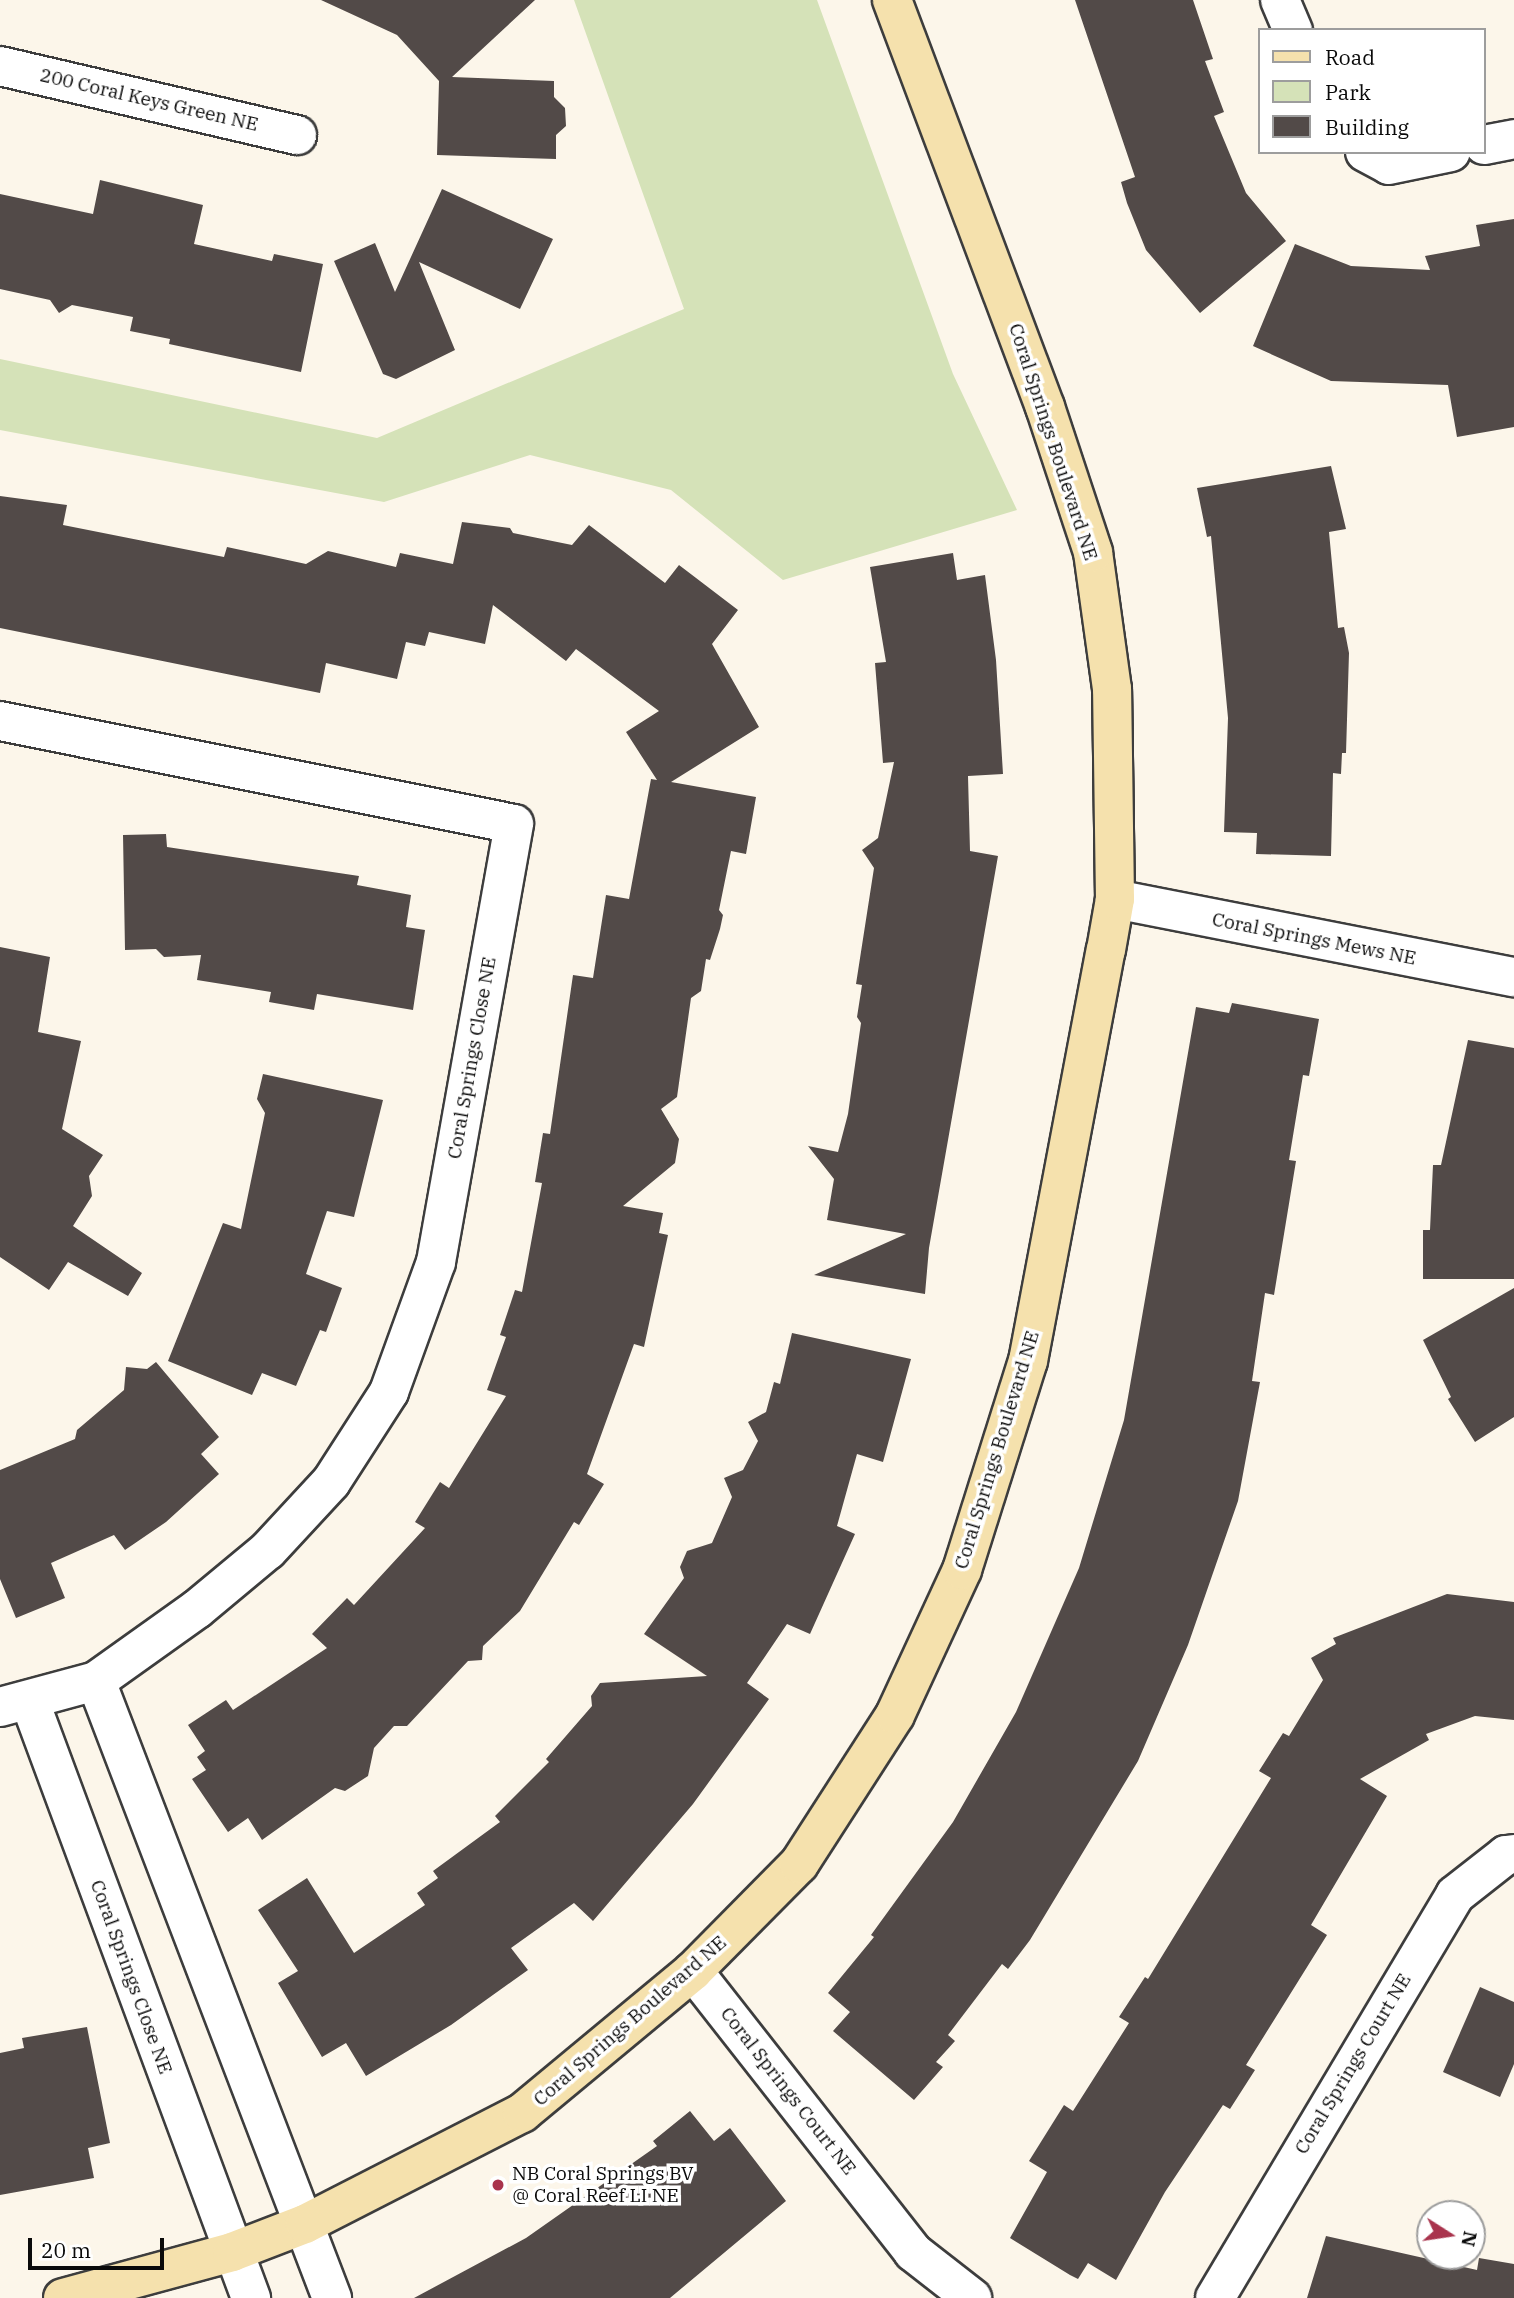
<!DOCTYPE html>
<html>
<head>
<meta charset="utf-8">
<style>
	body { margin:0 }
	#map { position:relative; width:1514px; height:2298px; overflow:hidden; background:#fcf6ea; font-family:"IBM Plex Serif",serif }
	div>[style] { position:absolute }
	.green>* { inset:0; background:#d5e2b8 }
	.building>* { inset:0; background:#524a48 }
	.roads { filter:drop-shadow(2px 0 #3d3d3d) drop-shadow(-2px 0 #3d3d3d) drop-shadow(0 2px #3d3d3d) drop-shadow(0 -2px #3d3d3d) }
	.street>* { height:38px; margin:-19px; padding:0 19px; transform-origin:19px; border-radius:19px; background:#fff }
	.secondary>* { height:38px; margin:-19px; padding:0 19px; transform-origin:19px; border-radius:19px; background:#f5e1ad }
	.dots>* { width:19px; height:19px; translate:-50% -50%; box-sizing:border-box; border:4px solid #fff; border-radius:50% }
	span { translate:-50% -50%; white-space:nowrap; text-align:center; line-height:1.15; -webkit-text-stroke:7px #fff; paint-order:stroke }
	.street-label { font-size:19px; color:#0a0a0a }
	.poi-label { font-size:19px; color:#0a0a0a }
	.left { translate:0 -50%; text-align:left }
	.legend { position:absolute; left:1258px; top:28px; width:228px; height:126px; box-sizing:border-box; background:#fff; border:2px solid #9d9d9d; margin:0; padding:9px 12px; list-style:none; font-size:21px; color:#0a0a0a }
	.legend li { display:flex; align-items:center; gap:14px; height:35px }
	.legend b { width:35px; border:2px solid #9d9d9d }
	.north { position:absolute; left:1416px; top:2200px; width:70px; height:70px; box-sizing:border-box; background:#fff; border:2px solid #9d9d9d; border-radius:50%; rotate:102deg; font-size:19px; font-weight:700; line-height:28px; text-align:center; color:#0a0a0a }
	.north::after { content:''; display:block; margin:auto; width:24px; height:32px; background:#a9344d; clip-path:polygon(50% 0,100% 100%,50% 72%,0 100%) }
	.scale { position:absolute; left:28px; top:2238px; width:136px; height:32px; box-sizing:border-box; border:4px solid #0a0a0a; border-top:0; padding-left:9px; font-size:21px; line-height:24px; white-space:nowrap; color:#0a0a0a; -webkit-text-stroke:5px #fff; paint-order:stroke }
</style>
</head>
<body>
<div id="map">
	<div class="green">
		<i style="clip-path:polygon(574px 0,817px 0,953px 374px,1017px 510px,783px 580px,671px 490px,530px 455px,384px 502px,0 430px,0 359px,377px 438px,684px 309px)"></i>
	</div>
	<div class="building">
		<i style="clip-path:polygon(321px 0,535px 0,452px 77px,554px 81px,554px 97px,565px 108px,566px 126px,556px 135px,556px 159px,437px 155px,439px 81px,397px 35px)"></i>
		<i style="clip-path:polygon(1075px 0,1193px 0,1213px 59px,1205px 61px,1224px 112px,1214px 116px,1246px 193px,1286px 241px,1200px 313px,1146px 250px,1127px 203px,1121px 182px,1135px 177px)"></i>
		<i style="clip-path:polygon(100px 180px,203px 205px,194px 244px,272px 261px,274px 254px,323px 264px,301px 372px,169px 344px,170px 339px,130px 331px,133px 317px,72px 305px,59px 313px,50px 300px,0 289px,0 194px,93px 214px)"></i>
		<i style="clip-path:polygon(442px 189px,553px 239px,520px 309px,419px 262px,455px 350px,396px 379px,383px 374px,334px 261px,375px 243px,395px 292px)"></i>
		<i style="clip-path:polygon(1514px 219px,1514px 427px,1457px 437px,1448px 385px,1331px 381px,1253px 346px,1295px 244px,1351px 266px,1430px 270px,1425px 256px,1480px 246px,1476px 225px)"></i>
		<i style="clip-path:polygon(1331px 466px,1346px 529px,1329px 532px,1338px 628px,1344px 627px,1349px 653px,1346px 753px,1342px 753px,1341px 774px,1333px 773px,1331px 856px,1256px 854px,1257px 833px,1224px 832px,1228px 718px,1211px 536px,1207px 537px,1197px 488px)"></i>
		<i style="clip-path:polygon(0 496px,67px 505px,63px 525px,224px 557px,227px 547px,306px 564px,328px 551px,396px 567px,400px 553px,453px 564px,462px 522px,510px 528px,513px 533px,572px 545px,589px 525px,665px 583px,679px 565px,738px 610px,712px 644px,759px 727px,671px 782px,756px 797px,746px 854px,731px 851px,719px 910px,723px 915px,720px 929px,710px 960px,706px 959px,701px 991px,691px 998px,677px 1097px,661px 1109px,679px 1139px,675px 1163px,623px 1206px,663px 1213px,659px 1233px,668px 1235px,644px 1347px,634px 1344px,587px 1474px,604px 1484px,579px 1525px,574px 1522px,520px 1611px,483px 1646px,482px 1660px,468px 1661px,407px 1726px,394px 1726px,374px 1748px,368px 1776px,345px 1791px,335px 1788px,262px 1840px,248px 1818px,228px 1832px,192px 1779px,206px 1770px,197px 1757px,205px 1751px,188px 1725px,226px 1700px,233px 1710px,327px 1648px,312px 1634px,347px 1598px,354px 1605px,425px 1528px,415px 1522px,440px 1482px,449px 1488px,506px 1396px,487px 1390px,506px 1337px,500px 1335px,515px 1290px,522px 1292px,542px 1183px,535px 1182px,543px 1133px,550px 1134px,573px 975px,593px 978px,606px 895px,629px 899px,651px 779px,657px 780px,626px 732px,659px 711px,576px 649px,566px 661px,493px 605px,485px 644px,429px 632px,425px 646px,406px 642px,397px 679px,326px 663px,320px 693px,0 628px)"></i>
		<i style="clip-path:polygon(953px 553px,957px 580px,985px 575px,996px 660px,1003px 774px,968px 776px,970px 851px,998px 856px,929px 1248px,925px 1294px,814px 1275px,906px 1234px,827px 1220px,834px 1179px,808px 1146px,838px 1152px,848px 1114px,861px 1023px,857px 1017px,862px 985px,856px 984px,874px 868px,862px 850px,878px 838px,894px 762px,883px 763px,875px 663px,886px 662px,870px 567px)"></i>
		<i style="clip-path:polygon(166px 834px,167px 847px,359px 876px,357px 885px,411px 895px,406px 927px,425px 930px,413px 1010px,317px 994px,314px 1010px,269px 1002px,271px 992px,197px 980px,201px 955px,164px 957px,156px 949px,125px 950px,123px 835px)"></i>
		<i style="clip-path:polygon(0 947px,50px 957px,38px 1032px,81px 1041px,62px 1129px,103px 1155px,89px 1176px,92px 1196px,73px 1226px,142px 1273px,128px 1296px,68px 1262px,49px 1290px,0 1257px)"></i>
		<i style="clip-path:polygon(1232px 1003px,1319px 1019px,1309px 1076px,1303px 1075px,1289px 1160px,1296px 1161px,1274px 1295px,1265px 1293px,1252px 1381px,1260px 1382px,1238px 1501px,1188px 1645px,1138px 1761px,1030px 1940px,1008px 1969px,1002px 1964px,948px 2035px,955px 2041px,936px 2062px,943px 2067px,914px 2100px,833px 2031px,850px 2012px,828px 1993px,874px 1937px,871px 1935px,953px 1822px,1016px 1712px,1079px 1568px,1124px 1420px,1196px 1007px,1229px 1013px)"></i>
		<i style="clip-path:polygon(1468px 1040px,1514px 1048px,1514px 1279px,1423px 1279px,1423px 1230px,1430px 1230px,1433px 1165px,1441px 1165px)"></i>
		<i style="clip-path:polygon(263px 1074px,383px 1100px,354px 1217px,327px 1211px,306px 1274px,342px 1288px,326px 1332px,320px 1330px,296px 1386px,262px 1373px,252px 1395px,168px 1361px,223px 1223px,241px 1229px,265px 1113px,257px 1099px)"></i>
		<i style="clip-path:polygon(1514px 1288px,1514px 1417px,1475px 1442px,1448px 1399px,1451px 1397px,1423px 1340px)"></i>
		<i style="clip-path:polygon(792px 1333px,911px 1359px,883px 1462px,857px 1454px,837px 1526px,855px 1534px,810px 1634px,787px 1624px,747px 1683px,769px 1699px,693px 1804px,593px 1921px,574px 1903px,511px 1948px,528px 1970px,451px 2025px,366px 2076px,346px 2043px,322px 2057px,278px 1983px,298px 1971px,258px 1910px,307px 1878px,354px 1953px,425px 1905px,417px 1893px,438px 1878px,433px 1871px,500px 1822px,495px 1816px,549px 1762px,546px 1759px,592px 1706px,591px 1696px,600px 1683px,707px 1676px,644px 1634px,684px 1578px,680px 1567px,687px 1551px,712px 1543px,732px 1497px,724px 1478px,743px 1470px,758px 1441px,748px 1422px,766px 1412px,774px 1382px,780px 1384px)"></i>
		<i style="clip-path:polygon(156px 1362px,219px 1437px,201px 1454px,219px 1474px,166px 1522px,125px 1550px,114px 1535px,51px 1563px,65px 1598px,16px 1618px,0 1579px,0 1470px,75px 1439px,77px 1430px,124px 1390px,126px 1367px,147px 1369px)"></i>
		<i style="clip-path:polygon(1447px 1594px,1514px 1602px,1514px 1720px,1475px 1716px,1426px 1734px,1429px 1740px,1360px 1779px,1387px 1796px,1311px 1925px,1327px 1935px,1246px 2065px,1255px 2070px,1230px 2109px,1223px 2105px,1165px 2192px,1116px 2280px,1088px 2263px,1078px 2279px,1070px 2275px,1010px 2238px,1047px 2172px,1029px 2161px,1064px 2105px,1073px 2111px,1129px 2023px,1119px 2017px,1145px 1977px,1148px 1979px,1271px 1778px,1259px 1771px,1283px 1733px,1289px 1736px,1323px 1680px,1311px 1658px,1336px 1644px,1333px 1638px)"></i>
		<i style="clip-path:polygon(1480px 1987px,1514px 2002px,1514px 2064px,1500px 2097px,1443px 2072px)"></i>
		<i style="clip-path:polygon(87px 2027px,110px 2143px,88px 2148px,94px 2178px,0 2195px,0 2053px,24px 2048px,22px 2038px)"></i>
		<i style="clip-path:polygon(690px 2111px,714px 2141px,730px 2128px,786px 2201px,670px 2298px,414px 2298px,526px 2238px,657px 2146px,653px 2141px)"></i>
		<i style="clip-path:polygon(1326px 2236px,1477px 2270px,1479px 2258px,1514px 2264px,1514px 2298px,1307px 2298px)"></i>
	</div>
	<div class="roads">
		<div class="street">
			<i style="left:1280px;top:0;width:33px;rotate:67deg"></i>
			<i style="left:0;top:66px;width:305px;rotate:13.1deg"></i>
			<i style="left:1484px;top:145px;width:31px;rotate:-11deg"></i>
			<i style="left:1365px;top:152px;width:27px;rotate:28deg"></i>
			<i style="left:1389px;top:165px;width:63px;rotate:-11.8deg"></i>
			<i style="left:0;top:721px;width:524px;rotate:11.33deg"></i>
			<i style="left:514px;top:824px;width:445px;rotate:100.1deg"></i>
			<i style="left:436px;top:1262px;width:138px;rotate:109.9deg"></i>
			<i style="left:389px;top:1392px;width:107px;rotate:122.8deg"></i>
			<i style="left:331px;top:1482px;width:93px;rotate:132.8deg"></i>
			<i style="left:268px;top:1550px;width:92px;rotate:140.3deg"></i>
			<i style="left:197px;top:1609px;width:124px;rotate:144.5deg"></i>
			<i style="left:96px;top:1681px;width:99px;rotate:164.8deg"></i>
			<i style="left:1115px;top:899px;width:407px;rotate:11.1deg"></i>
			<i style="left:96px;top:1681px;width:661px;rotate:69.07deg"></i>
			<i style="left:30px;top:1702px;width:636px;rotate:69.65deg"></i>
			<i style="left:693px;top:1971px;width:357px;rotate:51.9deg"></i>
			<i style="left:913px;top:2252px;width:75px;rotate:37.9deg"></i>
			<i style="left:1215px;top:2298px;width:469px;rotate:-59.2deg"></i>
			<i style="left:1455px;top:1895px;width:65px;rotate:-38.1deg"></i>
			<i style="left:1506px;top:1855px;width:8px;rotate:-7deg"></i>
		</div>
		<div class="secondary">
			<i style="left:63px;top:2298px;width:175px;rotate:-15.2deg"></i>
			<i style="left:232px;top:2252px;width:78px;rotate:-21deg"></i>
			<i style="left:305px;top:2224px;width:244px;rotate:-27.1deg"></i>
			<i style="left:522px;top:2113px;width:222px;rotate:-39.7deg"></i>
			<i style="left:693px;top:1971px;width:151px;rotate:-45.3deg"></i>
			<i style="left:799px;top:1864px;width:177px;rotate:-57.2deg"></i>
			<i style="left:895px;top:1715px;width:160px;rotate:-65.2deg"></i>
			<i style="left:962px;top:1570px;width:219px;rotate:-72.5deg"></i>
			<i style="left:1028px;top:1361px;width:418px;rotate:-79.3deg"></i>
			<i style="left:1106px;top:950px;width:52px;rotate:-80deg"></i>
			<i style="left:1115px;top:899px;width:210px;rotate:-90.8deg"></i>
			<i style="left:1112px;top:689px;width:138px;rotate:-97.9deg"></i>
			<i style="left:1093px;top:552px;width:153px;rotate:-108.3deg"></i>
			<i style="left:1045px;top:407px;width:435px;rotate:-110.6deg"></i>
		</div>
	</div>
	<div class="dots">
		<i style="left:498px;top:2185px;background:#a9344d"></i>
	</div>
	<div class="street-label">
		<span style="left:149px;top:100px;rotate:13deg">200 Coral Keys Green NE</span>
		<span style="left:1053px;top:442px;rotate:72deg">Coral Springs Boulevard NE</span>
		<span style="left:1314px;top:939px;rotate:11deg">Coral Springs Mews NE</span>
		<span style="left:472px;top:1058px;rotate:-80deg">Coral Springs Close NE</span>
		<span style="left:997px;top:1450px;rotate:-73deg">Coral Springs Boulevard NE</span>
		<span style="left:131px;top:1977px;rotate:70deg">Coral Springs Close NE</span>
		<span style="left:630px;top:2021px;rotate:-41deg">Coral Springs Boulevard NE</span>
		<span style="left:1353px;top:2064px;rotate:-59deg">Coral Springs Court NE</span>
		<span style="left:788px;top:2091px;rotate:52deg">Coral Springs Court NE</span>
	</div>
	<div class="poi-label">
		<span class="left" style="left:512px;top:2185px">NB Coral Springs BV<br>@ Coral Reef LI NE</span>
	</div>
	<ul class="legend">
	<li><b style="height:9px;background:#f5e1ad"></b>Road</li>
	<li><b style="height:19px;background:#d5e2b8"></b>Park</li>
	<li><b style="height:19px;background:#524a48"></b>Building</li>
	</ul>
	<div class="north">N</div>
	<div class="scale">20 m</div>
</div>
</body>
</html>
